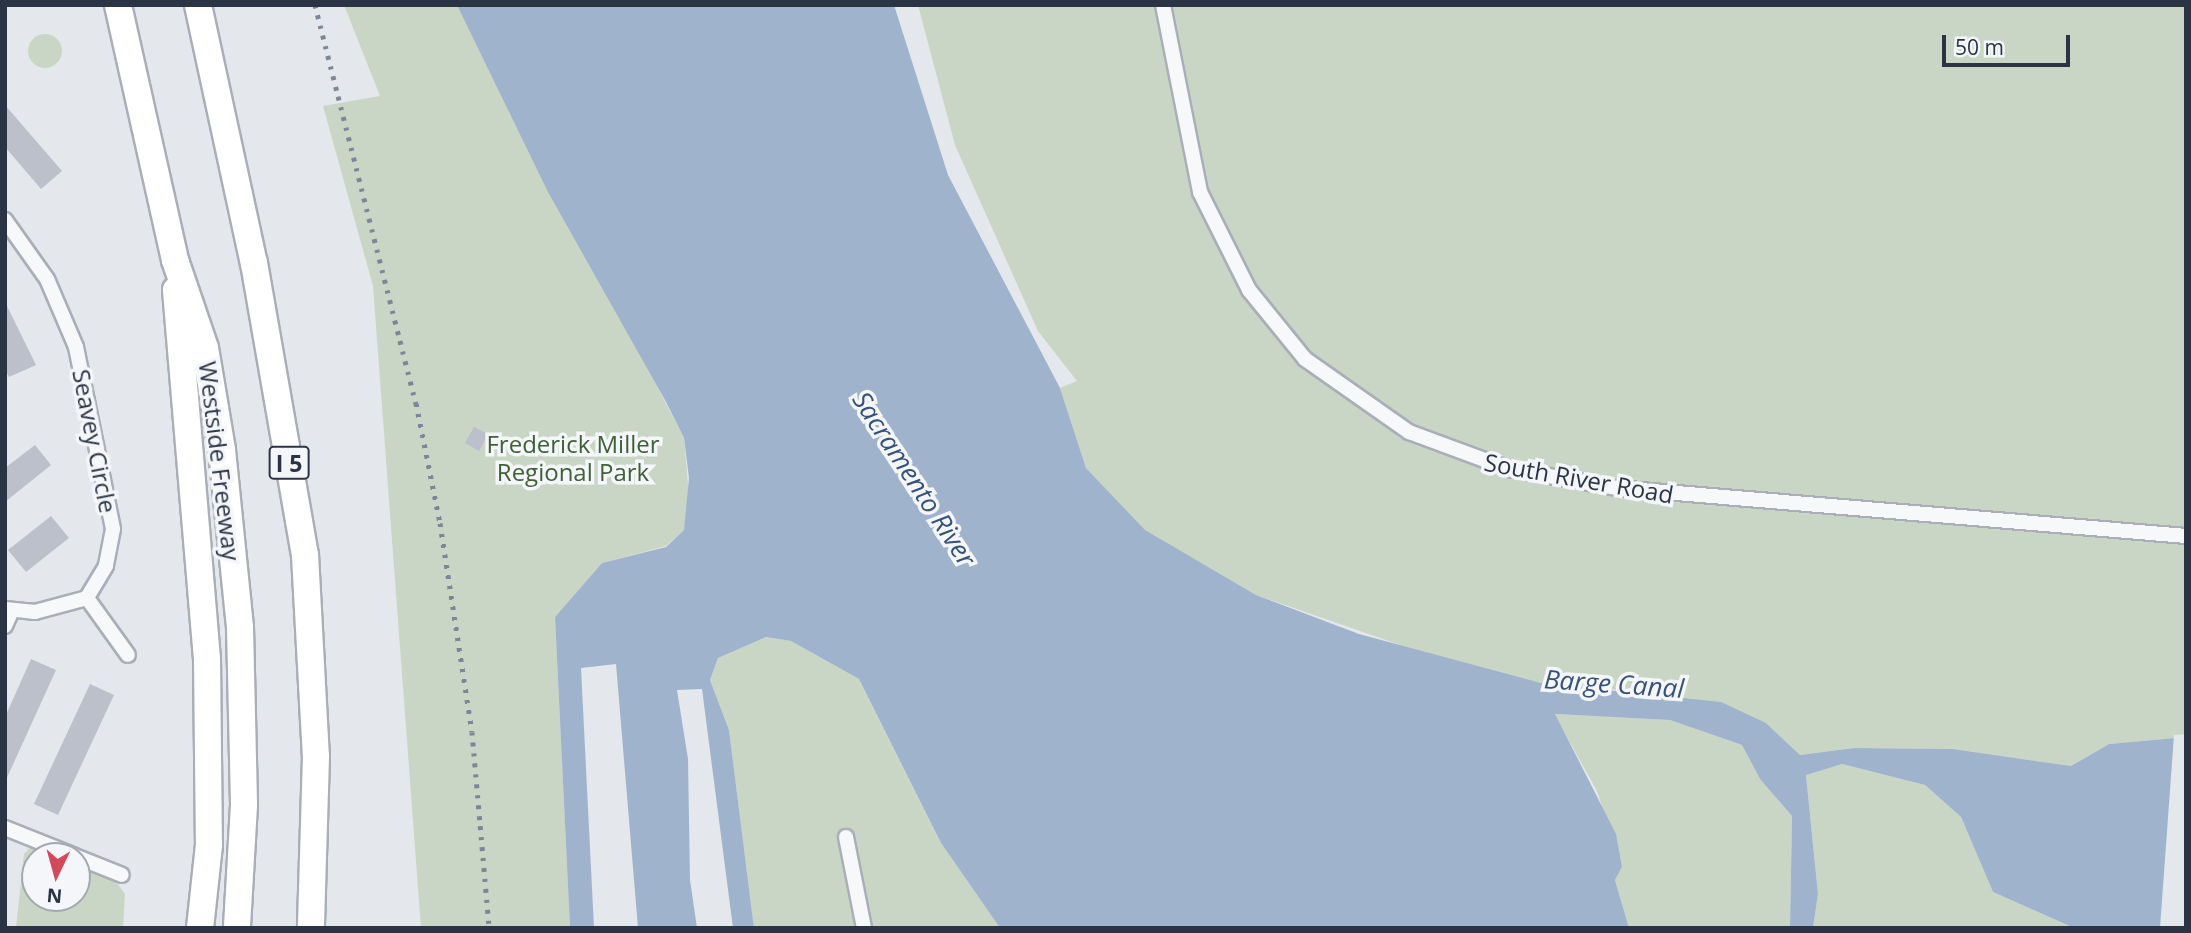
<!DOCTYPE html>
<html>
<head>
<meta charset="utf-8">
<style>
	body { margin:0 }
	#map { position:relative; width:2191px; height:933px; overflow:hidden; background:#e4e7ec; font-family:"Open Sans",sans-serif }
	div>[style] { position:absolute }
	.green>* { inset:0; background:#c9d6c5 }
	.round { border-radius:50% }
	.water>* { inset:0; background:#9fb4cc }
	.pier>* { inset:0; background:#e4e7ec }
	.building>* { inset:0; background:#bbc0ca }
	.roads { filter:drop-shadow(2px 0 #a9aeb7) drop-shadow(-2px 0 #a9aeb7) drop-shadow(0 2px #a9aeb7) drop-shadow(0 -2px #a9aeb7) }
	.street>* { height:14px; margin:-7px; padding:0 7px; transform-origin:7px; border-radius:7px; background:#f7f8fa }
	.highway>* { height:26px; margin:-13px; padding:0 13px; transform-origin:13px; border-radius:13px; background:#fff }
	.rail>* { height:5px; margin-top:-2.5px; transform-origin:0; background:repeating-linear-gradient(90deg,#7d8696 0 3.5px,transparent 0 10.5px) }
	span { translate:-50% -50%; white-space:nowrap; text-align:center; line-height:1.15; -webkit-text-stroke:7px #f4f6f9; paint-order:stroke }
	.shield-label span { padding:2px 5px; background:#f4f6f9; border:2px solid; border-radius:5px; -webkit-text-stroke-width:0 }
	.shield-label { font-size:23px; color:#2b3445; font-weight:700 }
	.street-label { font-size:24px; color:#2b3445 }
	.park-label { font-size:24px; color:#3f6138 }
	.water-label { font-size:26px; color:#34527a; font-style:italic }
	.frame { position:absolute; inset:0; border:7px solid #2b3445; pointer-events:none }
	.north { position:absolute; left:21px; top:842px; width:70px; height:70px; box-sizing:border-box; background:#f4f6f9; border:2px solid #a4a8b1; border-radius:50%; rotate:185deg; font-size:19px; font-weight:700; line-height:28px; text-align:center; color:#2b3445 }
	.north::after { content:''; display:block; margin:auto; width:24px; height:32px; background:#d1495b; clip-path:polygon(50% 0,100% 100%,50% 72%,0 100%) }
	.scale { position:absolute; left:1942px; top:35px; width:128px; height:32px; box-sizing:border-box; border:4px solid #2b3445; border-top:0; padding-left:9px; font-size:21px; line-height:24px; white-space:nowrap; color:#2b3445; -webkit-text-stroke:5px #f4f6f9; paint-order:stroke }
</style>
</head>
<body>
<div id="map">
	<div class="green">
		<i style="clip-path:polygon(344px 5px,457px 5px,684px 438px,690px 507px,684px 530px,666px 546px,602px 563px,555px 617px,570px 928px,421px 928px,373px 286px,323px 106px,380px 96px)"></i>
		<i style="clip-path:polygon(918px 5px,2186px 5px,2186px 737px,2109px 744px,2071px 766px,1953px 749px,1854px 748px,1800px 755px,1766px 723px,1631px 691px,1541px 683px,1452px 663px,1256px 595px,1144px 530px,1086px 468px,1060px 388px,1077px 381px,1038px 331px,955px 145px)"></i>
		<i class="round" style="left:28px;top:34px;width:34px;height:34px"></i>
		<i style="clip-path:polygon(766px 637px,791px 641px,859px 679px,941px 843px,1000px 928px,754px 928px,729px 730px,710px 680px,718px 658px)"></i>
		<i style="clip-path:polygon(1554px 714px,1670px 720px,1742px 745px,1760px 779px,1792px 816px,1790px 928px,1629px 928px,1615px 880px,1622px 867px,1597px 791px)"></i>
		<i style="clip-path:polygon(1842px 764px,1925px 785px,1961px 817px,1993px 892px,2074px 928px,1813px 928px,1818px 894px,1806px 774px)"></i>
		<i style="clip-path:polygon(34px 843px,63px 856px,35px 856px,35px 898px,77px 898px,77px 862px,114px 879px,125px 894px,123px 928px,16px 928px,24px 854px)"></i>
	</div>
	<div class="water">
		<i style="clip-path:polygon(457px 5px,894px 5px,948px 175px,1060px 388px,1086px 468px,1145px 530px,1256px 595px,1359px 634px,1541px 683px,1721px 702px,1766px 723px,1800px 755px,1854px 748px,1953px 749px,2071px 766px,2109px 744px,2186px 737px,2186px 928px,2074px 928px,1993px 892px,1961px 817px,1925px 785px,1842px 764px,1806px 775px,1818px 894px,1813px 928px,1790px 928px,1792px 816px,1760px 779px,1742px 745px,1670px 720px,1555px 714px,1616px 834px,1622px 867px,1615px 880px,1629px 928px,1000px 928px,941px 843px,859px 679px,791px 641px,766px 637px,718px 658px,710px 680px,729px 730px,754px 928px,570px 928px,555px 617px,602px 563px,666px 547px,684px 530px,689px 478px,684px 438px,666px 402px,548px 192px)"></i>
	</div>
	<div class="pier">
		<i style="clip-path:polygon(616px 664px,638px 928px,594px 928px,581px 668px)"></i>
		<i style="clip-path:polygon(702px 689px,733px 928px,697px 928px,690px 880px,688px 759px,677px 690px)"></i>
		<i style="clip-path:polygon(2186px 734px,2186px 928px,2160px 928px,2174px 735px)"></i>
	</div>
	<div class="building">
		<i style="clip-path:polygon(5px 105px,62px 171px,41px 189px,5px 147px)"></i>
		<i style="clip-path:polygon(5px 302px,36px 365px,9px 377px,5px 369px)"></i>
		<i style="clip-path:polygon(474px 427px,488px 434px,479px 451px,465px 443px)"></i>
		<i style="clip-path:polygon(35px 445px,51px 465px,5px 502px,5px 468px)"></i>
		<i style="clip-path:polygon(51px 516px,69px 538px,26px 572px,8px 550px)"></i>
		<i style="clip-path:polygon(31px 659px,56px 670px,5px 782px,5px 717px)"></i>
		<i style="clip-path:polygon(90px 684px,114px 695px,58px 815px,34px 804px)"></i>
	</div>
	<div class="roads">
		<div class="street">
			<i style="left:1163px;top:5px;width:191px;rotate:78.8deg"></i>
			<i style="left:1200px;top:192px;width:110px;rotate:63.4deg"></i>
			<i style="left:1249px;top:290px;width:89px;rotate:50.9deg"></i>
			<i style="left:1305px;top:359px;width:127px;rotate:35.1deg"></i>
			<i style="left:1409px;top:432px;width:107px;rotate:20.3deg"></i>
			<i style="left:1509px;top:469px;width:110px;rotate:10deg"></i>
			<i style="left:1617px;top:488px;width:571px;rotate:4.82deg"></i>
			<i style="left:5px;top:220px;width:72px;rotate:54.6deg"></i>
			<i style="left:47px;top:279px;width:74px;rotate:66.9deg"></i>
			<i style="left:76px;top:347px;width:186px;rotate:78.5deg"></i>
			<i style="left:113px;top:529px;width:38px;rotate:101deg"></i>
			<i style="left:106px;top:566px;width:37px;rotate:121deg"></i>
			<i style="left:87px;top:598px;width:54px;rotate:164.9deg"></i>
			<i style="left:35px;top:612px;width:30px;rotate:-174deg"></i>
			<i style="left:87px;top:598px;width:70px;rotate:54.3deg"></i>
			<i style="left:5px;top:626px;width:17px;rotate:-66deg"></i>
			<i style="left:5px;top:828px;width:75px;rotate:21.8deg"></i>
			<i style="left:846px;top:837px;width:93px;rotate:78.8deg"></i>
			<i style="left:77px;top:857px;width:48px;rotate:21.8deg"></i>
		</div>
		<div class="highway">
			<i style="left:118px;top:5px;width:261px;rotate:77.4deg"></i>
			<i style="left:175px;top:260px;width:93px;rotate:71.2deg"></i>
			<i style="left:205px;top:348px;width:103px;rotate:80.5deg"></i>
			<i style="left:222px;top:450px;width:178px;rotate:84.2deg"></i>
			<i style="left:240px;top:627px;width:178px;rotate:88.7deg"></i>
			<i style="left:244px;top:805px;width:123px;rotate:93.3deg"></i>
			<i style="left:198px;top:5px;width:264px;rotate:77.8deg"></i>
			<i style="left:254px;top:263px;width:296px;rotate:80.1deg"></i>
			<i style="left:305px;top:555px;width:201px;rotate:86.9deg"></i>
			<i style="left:316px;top:756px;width:172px;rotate:91.7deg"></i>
			<i style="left:176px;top:290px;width:370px;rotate:85.2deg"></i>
			<i style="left:207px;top:659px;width:186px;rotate:89.4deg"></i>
			<i style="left:209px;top:845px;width:83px;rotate:96.2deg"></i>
		</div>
	</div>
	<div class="rail">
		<i style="left:315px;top:5px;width:411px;rotate:75.8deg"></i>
		<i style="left:416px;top:403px;width:122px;rotate:78.7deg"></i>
		<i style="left:440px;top:523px;width:211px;rotate:81.3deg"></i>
		<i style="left:472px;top:732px;width:197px;rotate:85deg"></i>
	</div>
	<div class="shield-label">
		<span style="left:289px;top:463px">I 5</span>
	</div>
	<div class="street-label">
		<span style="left:95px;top:441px;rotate:79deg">Seavey Circle</span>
		<span style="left:220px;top:461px;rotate:83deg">Westside Freeway</span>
		<span style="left:1579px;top:478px;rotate:10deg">South River Road</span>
	</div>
	<div class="park-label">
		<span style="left:573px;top:458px">Frederick Miller<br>Regional Park</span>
	</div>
	<div class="water-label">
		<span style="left:914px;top:479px;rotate:57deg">Sacramento River</span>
		<span style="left:1614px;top:684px;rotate:4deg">Barge Canal</span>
	</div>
	<div class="frame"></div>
	<div class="north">N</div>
	<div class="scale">50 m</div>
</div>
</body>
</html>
